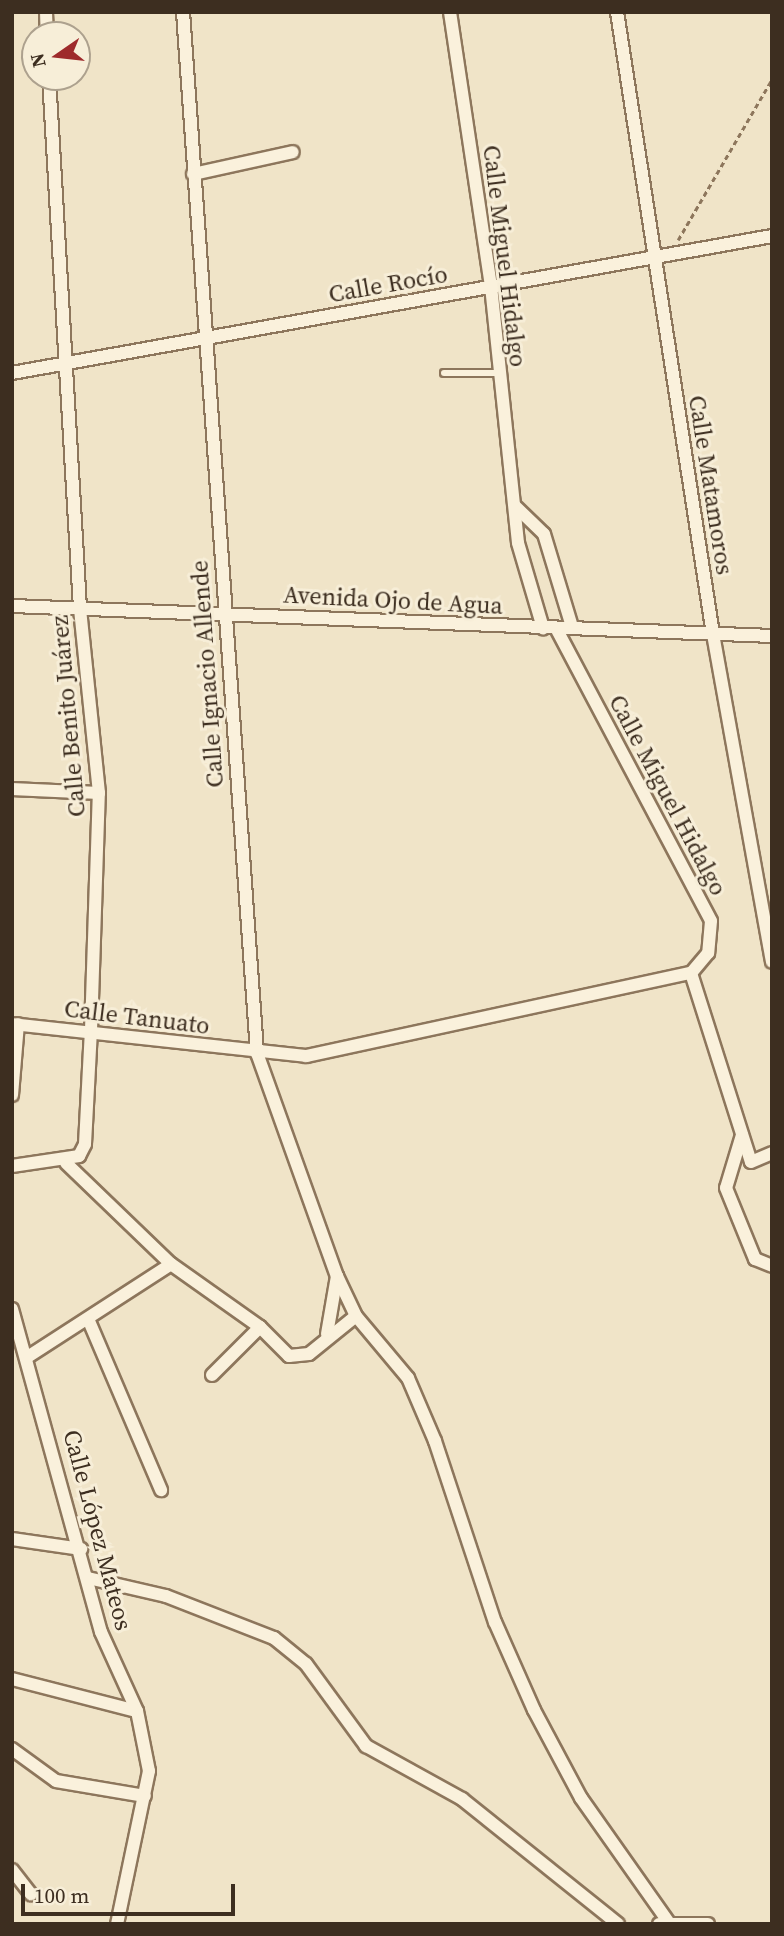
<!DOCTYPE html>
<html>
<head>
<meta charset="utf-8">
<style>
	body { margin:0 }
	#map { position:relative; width:784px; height:1936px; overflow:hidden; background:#f0e4c8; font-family:"Source Serif 4",serif }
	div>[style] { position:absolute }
	.path>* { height:2.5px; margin-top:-1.25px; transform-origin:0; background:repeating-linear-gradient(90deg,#8d765c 0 5px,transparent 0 8.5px) }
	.roads { filter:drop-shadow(2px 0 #8d765c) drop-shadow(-2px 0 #8d765c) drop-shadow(0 2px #8d765c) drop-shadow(0 -2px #8d765c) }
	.service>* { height:6px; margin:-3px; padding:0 3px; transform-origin:3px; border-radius:3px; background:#faf1dc }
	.minor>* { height:12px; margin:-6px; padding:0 6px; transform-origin:6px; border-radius:6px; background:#faf1dc }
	span { translate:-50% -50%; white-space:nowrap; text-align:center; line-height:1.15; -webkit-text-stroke:6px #f7eed8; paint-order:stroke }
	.street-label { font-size:24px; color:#3d2e20 }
	.frame { position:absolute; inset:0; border:14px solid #3d2e20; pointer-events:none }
	.north { position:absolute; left:21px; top:21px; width:70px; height:70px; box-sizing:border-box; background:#f7eed8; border:2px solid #ada18e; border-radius:50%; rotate:256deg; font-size:19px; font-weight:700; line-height:28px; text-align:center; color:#3d2e20 }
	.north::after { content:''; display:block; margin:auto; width:24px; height:32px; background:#9e2a2b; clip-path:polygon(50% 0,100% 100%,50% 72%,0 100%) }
	.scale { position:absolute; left:21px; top:1884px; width:214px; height:32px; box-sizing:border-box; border:4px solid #3d2e20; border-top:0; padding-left:9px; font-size:21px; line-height:24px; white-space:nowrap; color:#3d2e20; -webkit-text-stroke:5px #f7eed8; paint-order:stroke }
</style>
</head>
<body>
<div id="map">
	<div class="path">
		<i style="left:678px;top:240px;width:186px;rotate:-59.7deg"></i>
	</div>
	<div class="roads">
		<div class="service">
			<i style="left:444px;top:373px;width:55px"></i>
		</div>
		<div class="minor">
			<i style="left:46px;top:12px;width:23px;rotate:88deg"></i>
			<i style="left:183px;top:12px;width:1044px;rotate:85.93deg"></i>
			<i style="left:257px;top:1053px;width:237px;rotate:70.3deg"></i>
			<i style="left:337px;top:1276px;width:44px;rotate:64.6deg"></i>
			<i style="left:356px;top:1316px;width:81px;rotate:50deg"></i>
			<i style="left:408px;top:1378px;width:69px;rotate:66.8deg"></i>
			<i style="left:435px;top:1441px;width:191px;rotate:71.7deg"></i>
			<i style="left:495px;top:1622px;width:96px;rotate:66.1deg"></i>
			<i style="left:534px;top:1710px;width:100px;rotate:61.9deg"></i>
			<i style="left:581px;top:1798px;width:154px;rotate:54.8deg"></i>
			<i style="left:450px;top:12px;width:277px;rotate:81.5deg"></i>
			<i style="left:491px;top:286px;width:258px;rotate:84deg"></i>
			<i style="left:518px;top:543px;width:89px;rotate:73.6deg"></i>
			<i style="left:617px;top:12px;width:629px;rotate:81.23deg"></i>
			<i style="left:713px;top:634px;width:333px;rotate:79.8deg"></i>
			<i style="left:193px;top:174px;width:102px;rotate:-12.4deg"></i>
			<i style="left:12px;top:373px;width:772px;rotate:-10.22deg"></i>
			<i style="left:515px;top:506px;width:40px;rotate:44deg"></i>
			<i style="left:544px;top:534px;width:97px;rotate:73.2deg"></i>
			<i style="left:12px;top:606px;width:761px;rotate:2.26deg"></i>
			<i style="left:556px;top:628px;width:331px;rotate:62.1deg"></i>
			<i style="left:711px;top:921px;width:32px;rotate:95deg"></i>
			<i style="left:708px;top:953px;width:26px;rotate:130deg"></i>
			<i style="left:691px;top:973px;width:198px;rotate:72.4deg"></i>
			<i style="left:751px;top:1162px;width:23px;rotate:-23deg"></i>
			<i style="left:12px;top:789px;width:87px;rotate:2.6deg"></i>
			<i style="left:12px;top:1024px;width:296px;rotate:6.2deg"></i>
			<i style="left:306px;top:1056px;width:394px;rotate:-12.2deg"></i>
			<i style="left:12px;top:1095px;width:71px;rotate:-85.2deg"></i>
			<i style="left:742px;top:1135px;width:55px;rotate:106.8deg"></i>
			<i style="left:726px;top:1188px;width:77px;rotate:67.8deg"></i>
			<i style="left:755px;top:1259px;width:18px;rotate:22deg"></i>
			<i style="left:66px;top:1163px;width:146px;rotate:43.9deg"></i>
			<i style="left:171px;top:1264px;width:109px;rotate:35.3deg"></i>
			<i style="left:260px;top:1327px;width:41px;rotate:45deg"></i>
			<i style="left:289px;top:1356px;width:20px;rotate:-6deg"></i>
			<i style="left:309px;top:1354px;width:60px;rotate:-39deg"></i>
			<i style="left:12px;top:1166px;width:68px;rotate:-8.5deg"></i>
			<i style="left:79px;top:1156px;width:13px;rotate:-63deg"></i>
			<i style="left:85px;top:1144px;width:114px;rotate:-87deg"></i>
			<i style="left:91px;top:1030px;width:237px;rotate:-88.1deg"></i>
			<i style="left:99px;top:793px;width:186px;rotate:-95.9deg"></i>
			<i style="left:80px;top:608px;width:532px;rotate:-93.34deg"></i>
			<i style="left:12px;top:1309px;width:335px;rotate:74.6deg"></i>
			<i style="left:101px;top:1632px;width:87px;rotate:65.5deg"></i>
			<i style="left:137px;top:1711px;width:61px;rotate:78.7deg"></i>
			<i style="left:149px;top:1771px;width:156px;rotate:101.8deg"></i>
			<i style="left:89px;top:1321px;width:184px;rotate:66.9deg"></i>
			<i style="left:327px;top:1334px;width:59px;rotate:-80.2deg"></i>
			<i style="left:29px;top:1356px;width:169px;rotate:-32.9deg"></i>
			<i style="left:212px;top:1375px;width:68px;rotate:-45deg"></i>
			<i style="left:12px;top:1539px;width:70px;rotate:8.2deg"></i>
			<i style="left:88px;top:1578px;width:80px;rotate:13deg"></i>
			<i style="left:166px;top:1596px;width:116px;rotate:21.3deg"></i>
			<i style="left:274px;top:1638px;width:41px;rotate:39.1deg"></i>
			<i style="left:306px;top:1664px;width:102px;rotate:53.8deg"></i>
			<i style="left:366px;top:1746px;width:110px;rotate:28.9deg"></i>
			<i style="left:462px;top:1799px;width:200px;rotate:38.7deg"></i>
			<i style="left:12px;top:1679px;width:129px;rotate:14.4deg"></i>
			<i style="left:12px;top:1749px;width:54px;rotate:36deg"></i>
			<i style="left:56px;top:1781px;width:90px;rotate:9.6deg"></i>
			<i style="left:12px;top:1870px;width:31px;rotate:52deg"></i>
			<i style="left:659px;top:1924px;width:49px"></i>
		</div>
	</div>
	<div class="street-label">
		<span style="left:505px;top:256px;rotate:83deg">Calle Miguel Hidalgo</span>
		<span style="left:388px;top:284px;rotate:-10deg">Calle Rocío</span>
		<span style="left:711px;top:485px;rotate:81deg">Calle Matamoros</span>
		<span style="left:393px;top:600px;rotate:3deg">Avenida Ojo de Agua</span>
		<span style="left:207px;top:674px;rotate:-94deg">Calle Ignacio Allende</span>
		<span style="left:68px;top:716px;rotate:-95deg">Calle Benito Juárez</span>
		<span style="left:668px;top:795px;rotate:62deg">Calle Miguel Hidalgo</span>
		<span style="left:137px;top:1017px;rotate:7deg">Calle Tanuato</span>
		<span style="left:98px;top:1530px;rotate:75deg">Calle López Mateos</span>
	</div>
	<div class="frame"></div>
	<div class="north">N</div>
	<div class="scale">100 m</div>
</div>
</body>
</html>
